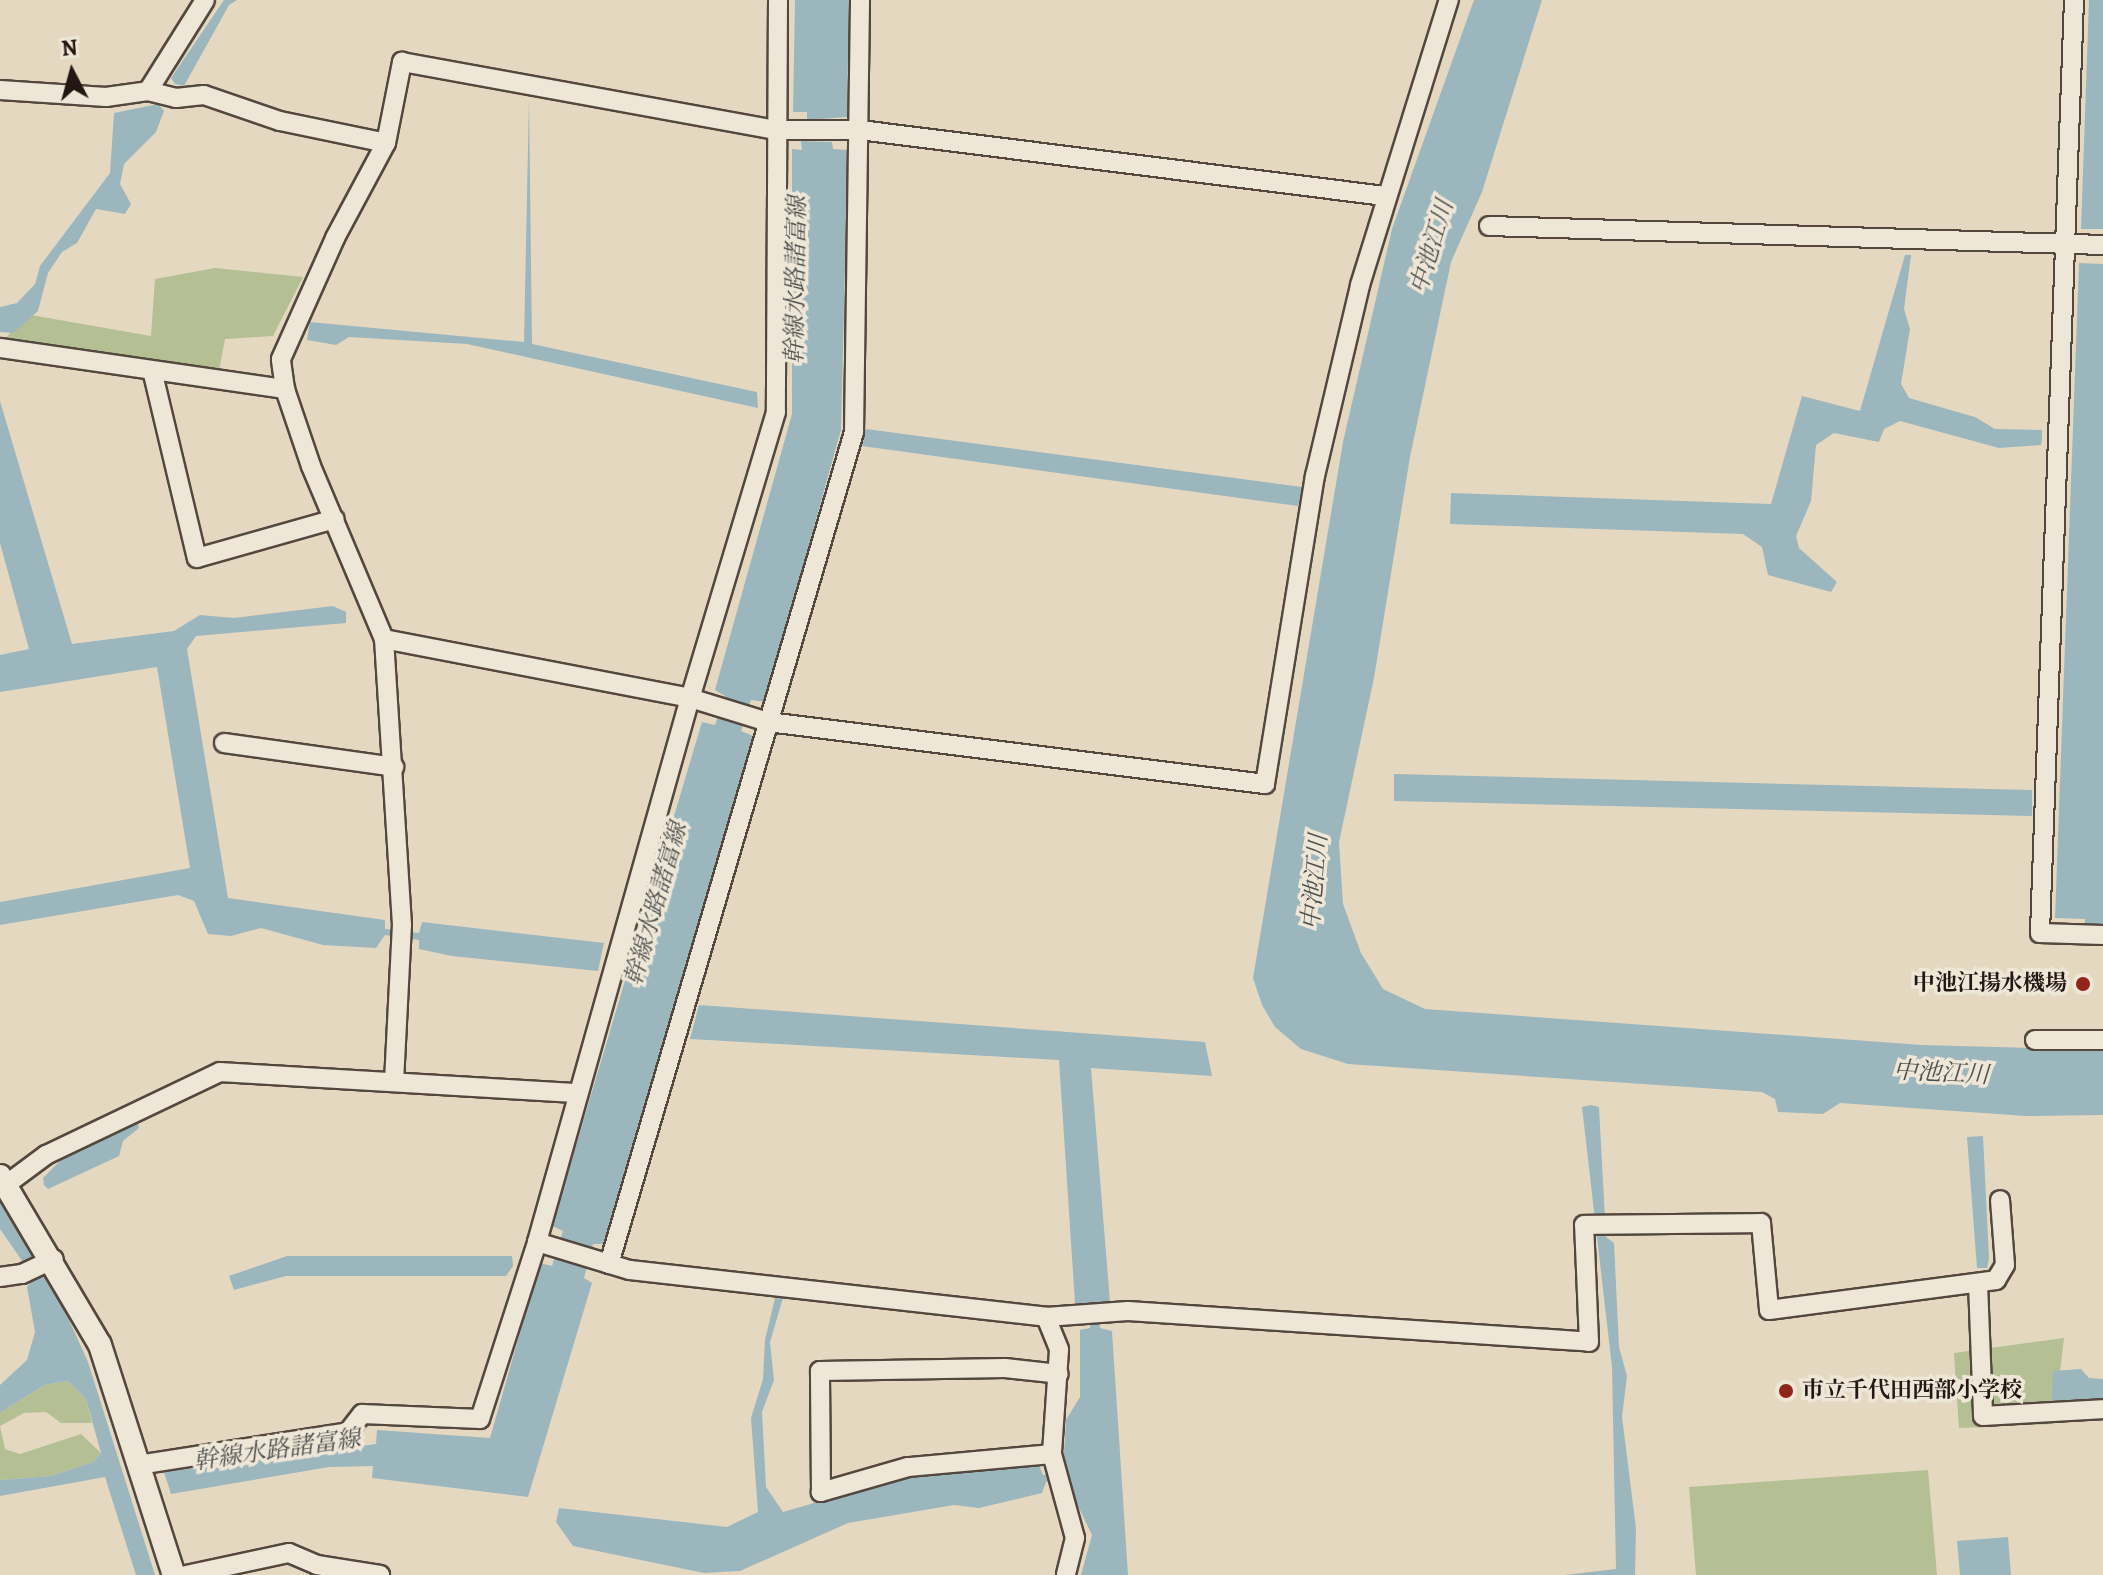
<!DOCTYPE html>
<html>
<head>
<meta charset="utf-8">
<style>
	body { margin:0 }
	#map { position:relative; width:2103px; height:1575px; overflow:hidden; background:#e5d8c0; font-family:Alegreya,"Noto Serif JP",serif }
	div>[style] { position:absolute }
	.green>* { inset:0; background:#b4bf93 }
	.water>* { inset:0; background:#9cb6be }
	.roads { filter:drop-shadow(2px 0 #53473e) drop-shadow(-2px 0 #53473e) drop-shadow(0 2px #53473e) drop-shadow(0 -2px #53473e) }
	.minor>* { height:18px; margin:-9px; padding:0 9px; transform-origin:9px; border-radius:9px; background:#eee6d6 }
	.tertiary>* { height:22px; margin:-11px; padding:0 11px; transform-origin:11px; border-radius:11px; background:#eee6d6 }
	.dots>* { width:22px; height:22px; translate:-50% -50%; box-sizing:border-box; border:4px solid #eee6d6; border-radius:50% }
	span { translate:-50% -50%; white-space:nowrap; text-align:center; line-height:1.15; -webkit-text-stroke:7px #eee6d6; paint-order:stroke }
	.poi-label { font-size:22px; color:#221712; font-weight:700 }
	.right { translate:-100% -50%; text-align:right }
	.left { translate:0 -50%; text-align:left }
	.water-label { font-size:24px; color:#4d4f4e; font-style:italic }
	.north { position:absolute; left:32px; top:32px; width:80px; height:80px; -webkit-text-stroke:6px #eee6d6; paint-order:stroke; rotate:354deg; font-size:22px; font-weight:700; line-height:32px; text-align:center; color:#221712 }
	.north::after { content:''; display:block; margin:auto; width:28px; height:36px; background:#221712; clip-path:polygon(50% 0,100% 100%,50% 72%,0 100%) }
</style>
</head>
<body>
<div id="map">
	<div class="green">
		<i style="clip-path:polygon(215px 268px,303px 277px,273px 336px,225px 339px,218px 376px,138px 378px,0 356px,0 346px,25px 314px,151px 336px,155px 279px)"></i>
		<i style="clip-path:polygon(2064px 1338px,2054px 1424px,1959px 1428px,1954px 1353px)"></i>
		<i style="clip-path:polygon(68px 1381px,86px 1399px,92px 1423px,61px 1423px,46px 1412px,24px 1413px,0 1426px,5px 1449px,20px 1454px,81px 1434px,101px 1453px,93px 1462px,51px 1476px,0 1480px,0 1413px,44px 1385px)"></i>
		<i style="clip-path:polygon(1928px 1470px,1937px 1575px,1696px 1575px,1689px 1487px)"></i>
	</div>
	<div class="water">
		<i style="clip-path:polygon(224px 0,237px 0,229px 5px,184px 86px,175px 84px,171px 78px)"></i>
		<i style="clip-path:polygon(795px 0,849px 0,847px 117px,807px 120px,807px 112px,793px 112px)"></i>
		<i style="clip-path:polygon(1474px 0,1542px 0,1482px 192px,1451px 262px,1410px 457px,1374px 678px,1339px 842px,1343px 904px,1361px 953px,1383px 989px,1425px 1009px,1922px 1045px,2103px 1050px,2103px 1115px,2026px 1116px,1840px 1103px,1823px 1114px,1778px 1112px,1775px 1099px,1762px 1092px,1348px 1064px,1301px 1049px,1275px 1027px,1262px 1005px,1253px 978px,1343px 442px,1392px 229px)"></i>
		<i style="clip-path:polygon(2089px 0,2103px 0,2103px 229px,2081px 229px)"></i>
		<i style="clip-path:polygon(529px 98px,532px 344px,757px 392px,758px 408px,467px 344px,349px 337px,336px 345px,307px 340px,310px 322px,524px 342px)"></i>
		<i style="clip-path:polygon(158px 104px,164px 111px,156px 132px,124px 164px,120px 184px,131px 204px,125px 214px,96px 209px,77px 243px,62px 252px,48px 273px,38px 311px,13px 333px,0 332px,0 307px,17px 303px,35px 284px,40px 266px,110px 173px,114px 113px)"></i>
		<i style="clip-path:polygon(801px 141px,832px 142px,833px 149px,848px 150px,841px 430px,765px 702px,751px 700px,741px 731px,753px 736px,603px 1244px,593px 1244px,584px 1278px,592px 1283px,528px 1497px,372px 1478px,373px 1466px,329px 1467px,171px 1494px,164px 1472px,376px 1444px,377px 1430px,490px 1438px,540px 1263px,552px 1266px,563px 1231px,552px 1226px,702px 722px,715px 725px,725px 696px,715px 690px,792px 414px,792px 149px,802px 150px)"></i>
		<i style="clip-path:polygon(1905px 255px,1911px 255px,1904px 309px,1910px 329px,1901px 384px,1909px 398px,1975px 417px,1995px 429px,2042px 430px,2042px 438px,2041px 445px,1999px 448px,1900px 421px,1884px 429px,1879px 442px,1834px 433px,1816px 445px,1811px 501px,1796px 536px,1799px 548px,1837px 582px,1831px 592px,1768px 575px,1762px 547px,1743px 534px,1450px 524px,1451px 493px,1771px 504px,1802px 396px,1860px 411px)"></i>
		<i style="clip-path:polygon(2079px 263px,2103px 264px,2103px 930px,2084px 930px,2085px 919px,2055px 918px)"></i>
		<i style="clip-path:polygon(0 401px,72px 644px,174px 631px,200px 615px,234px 618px,333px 606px,346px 612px,346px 623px,196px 636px,187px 649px,228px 898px,385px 920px,385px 929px,419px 933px,422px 922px,604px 943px,598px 971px,452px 956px,419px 949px,419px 940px,385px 935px,376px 948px,323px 945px,261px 928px,231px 936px,208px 934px,194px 901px,178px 895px,0 925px,0 902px,190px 868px,157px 667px,0 692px,0 655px,29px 649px,0 543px)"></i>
		<i style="clip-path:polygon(866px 429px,1302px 487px,1298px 506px,862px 446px)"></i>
		<i style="clip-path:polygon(1394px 774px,2032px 790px,2032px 816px,1394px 801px)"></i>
		<i style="clip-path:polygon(699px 1005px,1205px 1042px,1212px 1076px,1091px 1068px,1110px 1302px,1098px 1303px,1100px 1328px,1112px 1331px,1128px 1575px,1081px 1575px,1092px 1535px,1065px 1479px,1046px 1482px,1042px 1493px,979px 1508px,954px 1505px,848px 1523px,740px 1571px,704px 1573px,573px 1546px,556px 1522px,559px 1508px,727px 1527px,758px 1512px,751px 1418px,763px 1379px,765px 1340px,775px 1298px,783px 1298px,770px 1342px,774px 1380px,762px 1412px,766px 1487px,783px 1512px,910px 1475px,1039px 1465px,1043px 1475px,1063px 1471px,1066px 1420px,1080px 1397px,1080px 1330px,1090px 1328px,1089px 1303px,1075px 1303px,1059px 1060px,690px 1039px)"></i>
		<i style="clip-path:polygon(1591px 1105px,1599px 1107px,1606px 1237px,1614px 1243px,1619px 1347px,1627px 1376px,1622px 1417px,1636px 1528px,1635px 1575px,1565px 1575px,1616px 1569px,1612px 1367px,1582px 1107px)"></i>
		<i style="clip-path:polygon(137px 1120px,139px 1128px,123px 1141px,119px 1156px,48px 1189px,44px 1185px,43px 1178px,65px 1156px)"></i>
		<i style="clip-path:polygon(1983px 1136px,1989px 1259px,1987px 1268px,1977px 1268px,1967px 1137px)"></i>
		<i style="clip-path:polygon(0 1197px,41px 1258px,88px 1362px,155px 1575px,136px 1575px,105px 1477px,0 1496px,0 1480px,51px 1476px,93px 1462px,101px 1453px,86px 1399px,68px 1381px,44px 1385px,0 1413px,0 1385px,27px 1360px,35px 1332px,27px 1287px,34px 1278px,0 1229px)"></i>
		<i style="clip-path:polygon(287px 1256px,512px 1256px,513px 1266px,506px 1276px,286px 1276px,234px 1290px,229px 1276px)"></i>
		<i style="clip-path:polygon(2081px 1369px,2089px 1378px,2103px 1379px,2103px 1399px,2052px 1401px,2053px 1371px)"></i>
		<i style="clip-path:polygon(2008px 1537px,2011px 1575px,1960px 1575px,1957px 1541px)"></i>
	</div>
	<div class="roads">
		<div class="minor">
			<i style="left:778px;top:0;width:412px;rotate:90.3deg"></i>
			<i style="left:776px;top:412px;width:299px;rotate:106.7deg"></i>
			<i style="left:690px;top:698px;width:82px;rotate:17.1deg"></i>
			<i style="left:768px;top:722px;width:501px;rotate:7.11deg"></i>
			<i style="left:1265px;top:784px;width:312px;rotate:-80.8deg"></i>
			<i style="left:1315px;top:476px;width:196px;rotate:-76.7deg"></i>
			<i style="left:1360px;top:285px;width:299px;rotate:-72.7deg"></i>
			<i style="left:2074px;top:0;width:934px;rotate:92.09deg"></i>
			<i style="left:2040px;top:933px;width:63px;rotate:1.8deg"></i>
			<i style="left:0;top:90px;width:106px;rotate:3.8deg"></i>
			<i style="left:106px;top:97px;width:42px;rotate:-8.1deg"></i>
			<i style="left:148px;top:91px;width:29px;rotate:14deg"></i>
			<i style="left:176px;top:98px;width:28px;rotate:-6deg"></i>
			<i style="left:204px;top:95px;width:80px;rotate:18.9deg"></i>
			<i style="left:280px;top:121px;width:108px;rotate:11.7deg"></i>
			<i style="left:148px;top:91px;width:107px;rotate:-57.9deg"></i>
			<i style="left:1489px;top:226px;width:614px;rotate:1.77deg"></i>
			<i style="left:0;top:348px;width:288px;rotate:8.2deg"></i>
			<i style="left:153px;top:374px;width:189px;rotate:76.6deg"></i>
			<i style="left:197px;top:558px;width:143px;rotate:-15.8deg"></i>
			<i style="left:384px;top:639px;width:312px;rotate:10.9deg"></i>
			<i style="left:690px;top:698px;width:565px;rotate:105.71deg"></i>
			<i style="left:537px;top:1242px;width:97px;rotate:16.8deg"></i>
			<i style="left:630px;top:1270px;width:419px;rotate:6.4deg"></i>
			<i style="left:1046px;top:1317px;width:82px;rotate:-4.2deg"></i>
			<i style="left:1128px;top:1311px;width:462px;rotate:3.8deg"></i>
			<i style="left:1589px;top:1342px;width:117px;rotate:-92.4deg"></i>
			<i style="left:1584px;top:1225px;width:177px;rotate:-0.6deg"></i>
			<i style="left:1761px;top:1223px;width:87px;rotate:84.7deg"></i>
			<i style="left:1769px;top:1310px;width:229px;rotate:-7.5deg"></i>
			<i style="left:1996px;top:1280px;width:17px;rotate:-59deg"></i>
			<i style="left:2005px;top:1265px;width:65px;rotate:-94.4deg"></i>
			<i style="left:224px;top:743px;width:172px;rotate:8deg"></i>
			<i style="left:2035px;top:1040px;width:68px"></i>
			<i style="left:394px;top:1082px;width:157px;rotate:-87.1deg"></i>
			<i style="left:402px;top:925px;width:287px;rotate:-93.6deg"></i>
			<i style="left:384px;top:639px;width:188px;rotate:-112.9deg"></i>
			<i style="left:311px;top:466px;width:81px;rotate:-108.7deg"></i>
			<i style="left:285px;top:389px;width:30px;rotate:-98deg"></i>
			<i style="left:281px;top:359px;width:133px;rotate:-65.9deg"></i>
			<i style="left:335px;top:238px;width:108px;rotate:-61.8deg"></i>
			<i style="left:386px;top:143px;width:83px;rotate:-78.8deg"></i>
			<i style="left:402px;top:62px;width:382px;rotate:10.3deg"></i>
			<i style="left:778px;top:130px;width:82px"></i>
			<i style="left:860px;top:130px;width:529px;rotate:7.17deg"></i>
			<i style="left:7px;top:1184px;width:49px;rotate:-36.6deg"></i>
			<i style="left:46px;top:1155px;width:193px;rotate:-25.5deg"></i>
			<i style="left:220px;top:1072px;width:359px;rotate:3.4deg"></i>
			<i style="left:609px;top:1264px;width:867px;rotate:-73.59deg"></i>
			<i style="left:854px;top:432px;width:432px;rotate:-89.2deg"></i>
			<i style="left:0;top:1277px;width:22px;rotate:-8deg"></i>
			<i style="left:22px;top:1274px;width:35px;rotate:-25deg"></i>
			<i style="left:1978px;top:1283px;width:133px;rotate:87.8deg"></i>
			<i style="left:1983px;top:1416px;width:120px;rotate:-3.3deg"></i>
			<i style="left:1046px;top:1317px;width:35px;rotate:68deg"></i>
			<i style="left:1059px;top:1350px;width:104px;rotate:93.9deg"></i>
			<i style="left:1052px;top:1454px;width:87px;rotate:74.7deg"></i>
			<i style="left:1075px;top:1538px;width:38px;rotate:104deg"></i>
			<i style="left:1052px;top:1454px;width:145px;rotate:174.8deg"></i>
			<i style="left:908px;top:1467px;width:91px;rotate:164deg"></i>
			<i style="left:821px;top:1492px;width:121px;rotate:-90.5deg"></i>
			<i style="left:820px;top:1371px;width:185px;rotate:-0.9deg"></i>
			<i style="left:1005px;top:1368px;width:54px;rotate:6.3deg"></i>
			<i style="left:138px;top:1465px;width:213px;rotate:-8.9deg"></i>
			<i style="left:348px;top:1432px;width:23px;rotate:-52deg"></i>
			<i style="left:362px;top:1414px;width:118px;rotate:2.4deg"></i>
			<i style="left:480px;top:1419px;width:186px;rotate:-72.1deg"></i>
			<i style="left:186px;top:1575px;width:105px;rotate:-12.1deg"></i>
			<i style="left:289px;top:1553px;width:30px;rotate:23deg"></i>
			<i style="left:317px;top:1565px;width:64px;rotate:9deg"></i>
		</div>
		<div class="tertiary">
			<i style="left:0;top:1176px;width:196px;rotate:59.4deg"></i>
			<i style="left:100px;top:1345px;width:242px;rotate:72.2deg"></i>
		</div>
	</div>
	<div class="dots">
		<i style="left:2083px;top:984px;background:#8f2418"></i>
		<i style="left:1786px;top:1391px;background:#8f2418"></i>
	</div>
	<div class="poi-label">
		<span class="right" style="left:2067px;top:984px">中池江揚水機場</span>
		<span class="left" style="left:1802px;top:1391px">市立千代田西部小学校</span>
	</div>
	<div class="water-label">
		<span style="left:1432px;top:247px;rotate:-73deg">中池江川</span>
		<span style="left:796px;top:280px;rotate:-89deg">幹線水路諸富線</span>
		<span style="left:1315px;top:882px;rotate:-85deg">中池江川</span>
		<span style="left:656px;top:904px;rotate:-74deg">幹線水路諸富線</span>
		<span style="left:1941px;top:1073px;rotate:3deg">中池江川</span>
		<span style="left:277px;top:1450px;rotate:-8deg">幹線水路諸富線</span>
	</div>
	<div class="north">N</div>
</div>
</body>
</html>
